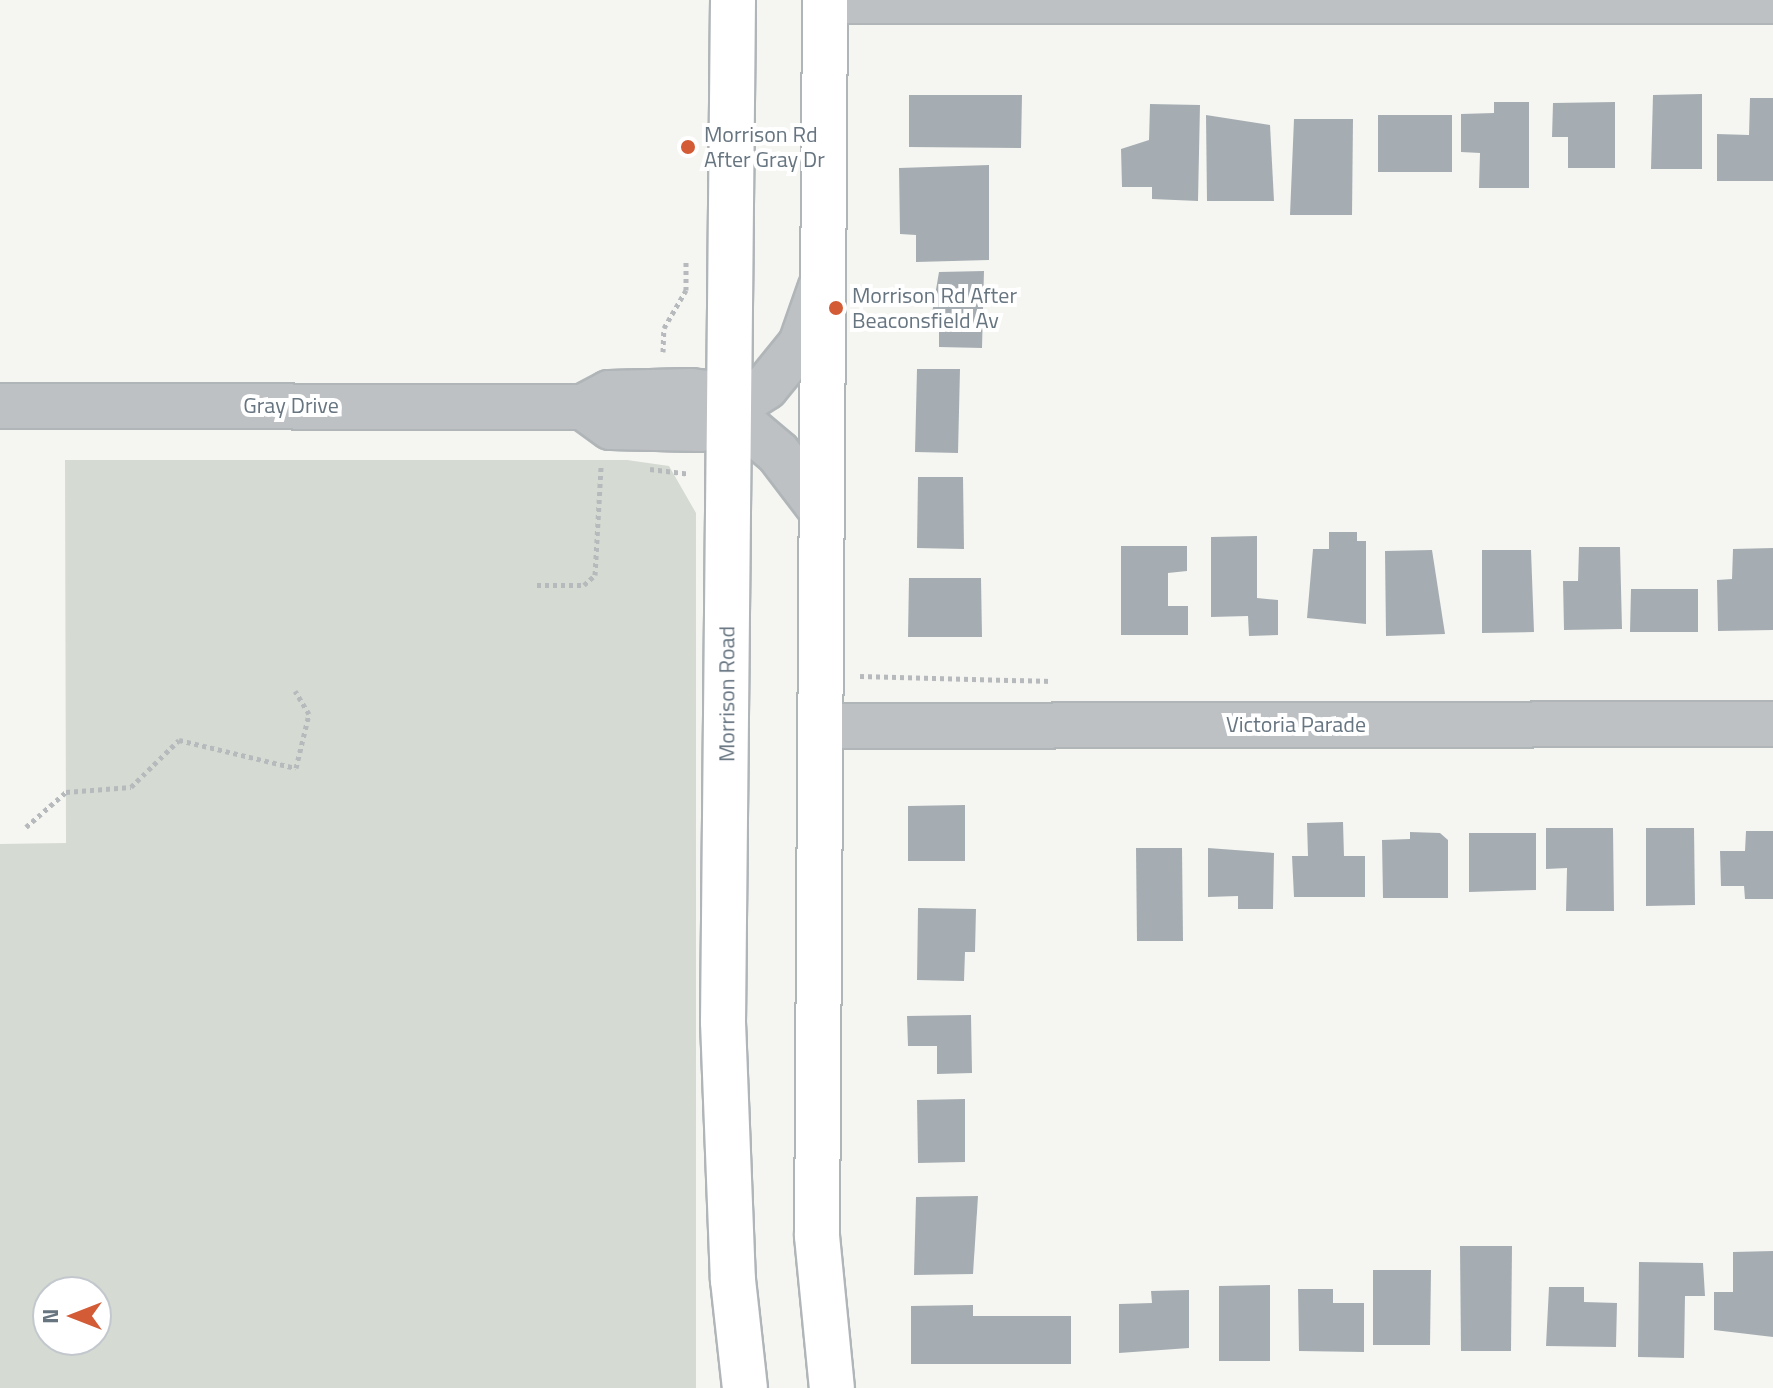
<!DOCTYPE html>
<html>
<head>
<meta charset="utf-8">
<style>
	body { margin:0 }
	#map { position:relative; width:1773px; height:1388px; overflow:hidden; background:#f5f6f2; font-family:"Titillium Web",sans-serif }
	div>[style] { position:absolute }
	.green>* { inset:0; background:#d5dad2 }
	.building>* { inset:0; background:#a6adb2 }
	.path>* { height:5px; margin-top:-2.5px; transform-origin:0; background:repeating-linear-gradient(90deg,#b7babc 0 4px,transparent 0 8px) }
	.roads { filter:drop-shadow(2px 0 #b0b5b8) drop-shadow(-2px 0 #b0b5b8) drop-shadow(0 2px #b0b5b8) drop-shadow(0 -2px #b0b5b8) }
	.street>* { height:44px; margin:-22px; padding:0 22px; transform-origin:22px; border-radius:22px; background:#bdc1c4 }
	.primary>* { height:44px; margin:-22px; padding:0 22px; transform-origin:22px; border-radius:22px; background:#fff }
	.dots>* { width:22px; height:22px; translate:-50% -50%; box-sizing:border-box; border:4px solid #fff; border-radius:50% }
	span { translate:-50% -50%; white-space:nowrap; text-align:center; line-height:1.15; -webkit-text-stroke:8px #fff; paint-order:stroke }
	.poi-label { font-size:22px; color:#677581 }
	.left { translate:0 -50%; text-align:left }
	.street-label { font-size:22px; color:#677581 }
	.north { position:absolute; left:32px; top:1276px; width:80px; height:80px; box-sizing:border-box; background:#fff; border:2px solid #c2c8cd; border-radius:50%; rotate:270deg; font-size:22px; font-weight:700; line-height:32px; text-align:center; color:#677581 }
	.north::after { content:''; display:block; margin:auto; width:28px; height:36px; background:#d35b35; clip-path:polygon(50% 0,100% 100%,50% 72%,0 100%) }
</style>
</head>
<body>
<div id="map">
	<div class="green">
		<i style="clip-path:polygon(evenodd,65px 460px,627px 460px,669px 466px,696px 513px,696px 1388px,0 1388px,0 844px,66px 843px,65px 460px,48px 1292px,96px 1292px,96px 1340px,48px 1340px,48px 1292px)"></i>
	</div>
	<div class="building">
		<i style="clip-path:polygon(1702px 94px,1702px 169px,1651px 169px,1653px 95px)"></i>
		<i style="clip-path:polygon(909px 95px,1022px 95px,1021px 148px,909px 147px)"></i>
		<i style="clip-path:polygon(1750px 98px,1773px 98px,1773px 181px,1717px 181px,1717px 134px,1749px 135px)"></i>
		<i style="clip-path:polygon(1494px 102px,1529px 102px,1529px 188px,1479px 188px,1480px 153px,1461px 152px,1461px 114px,1494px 113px)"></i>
		<i style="clip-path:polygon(1615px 102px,1615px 168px,1568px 168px,1568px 137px,1552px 137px,1553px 103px)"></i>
		<i style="clip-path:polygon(1150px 104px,1200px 105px,1198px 201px,1152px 199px,1152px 187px,1122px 187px,1121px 149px,1149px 140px)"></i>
		<i style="clip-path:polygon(1206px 115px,1270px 125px,1274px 201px,1207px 201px)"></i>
		<i style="clip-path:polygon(1378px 115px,1452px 115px,1452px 172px,1378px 172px)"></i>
		<i style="clip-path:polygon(1294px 119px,1353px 119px,1352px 215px,1290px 215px)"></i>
		<i style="clip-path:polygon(989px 165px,989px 260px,916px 262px,916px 235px,900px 234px,899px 168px)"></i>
		<i style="clip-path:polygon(984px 271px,982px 348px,939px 347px,939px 325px,930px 325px,939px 272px)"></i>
		<i style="clip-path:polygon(917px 369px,960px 369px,958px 453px,915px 452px)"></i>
		<i style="clip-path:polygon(918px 477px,963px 477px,964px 549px,917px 548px)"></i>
		<i style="clip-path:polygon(1329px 532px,1357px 532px,1357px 541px,1366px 541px,1366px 624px,1307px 618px,1313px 549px,1329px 549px)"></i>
		<i style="clip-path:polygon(1257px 536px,1257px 598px,1278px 600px,1278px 635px,1249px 636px,1248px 616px,1211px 617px,1211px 537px)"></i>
		<i style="clip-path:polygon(1121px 546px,1187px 546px,1187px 571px,1168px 573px,1168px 606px,1188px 606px,1188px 635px,1121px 635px)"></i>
		<i style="clip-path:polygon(1579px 547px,1620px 547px,1622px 629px,1564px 630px,1563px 581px,1578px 581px)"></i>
		<i style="clip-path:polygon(1773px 548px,1773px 630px,1718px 631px,1717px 580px,1732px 579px,1733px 549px)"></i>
		<i style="clip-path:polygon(1432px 550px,1445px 634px,1386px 636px,1385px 551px)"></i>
		<i style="clip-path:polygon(1482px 550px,1531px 550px,1534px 632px,1482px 633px)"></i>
		<i style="clip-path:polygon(909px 578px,981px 578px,982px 637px,908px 637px)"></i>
		<i style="clip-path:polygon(1631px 589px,1698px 589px,1698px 632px,1630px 632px)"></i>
		<i style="clip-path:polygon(965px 805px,965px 861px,908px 861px,908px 806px)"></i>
		<i style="clip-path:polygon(1343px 822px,1344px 856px,1365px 856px,1365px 897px,1294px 897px,1292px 856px,1308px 856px,1307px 823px)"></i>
		<i style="clip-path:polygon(1546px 828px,1613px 828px,1614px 911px,1566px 911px,1567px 868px,1546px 869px)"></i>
		<i style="clip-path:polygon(1646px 828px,1694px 828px,1695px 905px,1646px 906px)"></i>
		<i style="clip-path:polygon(1746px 831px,1773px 831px,1773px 899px,1745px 899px,1744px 886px,1721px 886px,1720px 851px,1745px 851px)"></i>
		<i style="clip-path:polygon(1410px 832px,1440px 833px,1448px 840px,1448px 898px,1383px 898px,1382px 840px,1410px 839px)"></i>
		<i style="clip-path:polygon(1469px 833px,1536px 833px,1536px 890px,1469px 892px)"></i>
		<i style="clip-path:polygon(1136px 848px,1182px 848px,1183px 941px,1137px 941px)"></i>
		<i style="clip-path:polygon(1208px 848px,1274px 853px,1273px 909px,1238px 909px,1238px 896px,1208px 897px)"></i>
		<i style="clip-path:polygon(918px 908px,976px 909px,975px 952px,965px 952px,964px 981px,917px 980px)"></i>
		<i style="clip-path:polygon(971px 1015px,972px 1073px,937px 1074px,937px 1046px,908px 1046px,907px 1016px)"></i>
		<i style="clip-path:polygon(965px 1099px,965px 1162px,918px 1163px,917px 1100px)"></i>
		<i style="clip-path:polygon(978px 1196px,973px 1274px,914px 1275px,916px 1197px)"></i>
		<i style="clip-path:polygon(1460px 1246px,1512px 1246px,1511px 1351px,1461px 1351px)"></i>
		<i style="clip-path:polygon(1773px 1251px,1773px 1337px,1714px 1330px,1714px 1292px,1733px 1292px,1733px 1252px)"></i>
		<i style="clip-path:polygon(1639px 1262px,1703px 1263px,1705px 1296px,1685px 1296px,1684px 1358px,1638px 1357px)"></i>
		<i style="clip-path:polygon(1373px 1270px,1431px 1270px,1430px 1345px,1373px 1345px)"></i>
		<i style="clip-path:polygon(1270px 1285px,1270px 1361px,1219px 1361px,1219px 1286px)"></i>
		<i style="clip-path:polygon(1549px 1287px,1584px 1287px,1584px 1302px,1617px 1303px,1616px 1347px,1546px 1346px)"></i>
		<i style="clip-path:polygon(1298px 1289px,1333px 1289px,1333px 1303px,1364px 1303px,1364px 1352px,1299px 1351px)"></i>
		<i style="clip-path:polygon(1189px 1290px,1189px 1348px,1119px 1353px,1119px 1304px,1152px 1303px,1151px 1291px)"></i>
		<i style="clip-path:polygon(973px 1305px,973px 1316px,1071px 1316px,1071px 1364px,911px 1364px,911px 1306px)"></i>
	</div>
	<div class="path">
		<i style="left:663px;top:352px;width:24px;rotate:-88deg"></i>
		<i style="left:664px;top:328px;width:44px;rotate:-59.9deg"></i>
		<i style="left:686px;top:290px;width:30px;rotate:-90deg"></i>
		<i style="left:650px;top:469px;width:39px;rotate:7deg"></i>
		<i style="left:537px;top:585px;width:47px"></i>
		<i style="left:584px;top:585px;width:15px;rotate:-42deg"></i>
		<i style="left:595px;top:575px;width:109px;rotate:-86.8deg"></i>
		<i style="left:860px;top:676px;width:192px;rotate:1.5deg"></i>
		<i style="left:26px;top:827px;width:53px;rotate:-41.2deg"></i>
		<i style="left:66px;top:792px;width:65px;rotate:-4.4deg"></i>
		<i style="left:131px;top:787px;width:67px;rotate:-44.4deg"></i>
		<i style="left:179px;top:740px;width:120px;rotate:13.5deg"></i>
		<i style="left:296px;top:768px;width:56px;rotate:-76.5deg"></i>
		<i style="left:309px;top:714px;width:27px;rotate:-121deg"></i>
	</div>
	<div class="roads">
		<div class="street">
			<i style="left:825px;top:1px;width:948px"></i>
			<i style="left:0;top:406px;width:583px;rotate:0.1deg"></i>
			<i style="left:583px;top:407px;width:30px;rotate:-28deg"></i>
			<i style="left:609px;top:393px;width:82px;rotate:-1.4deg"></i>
			<i style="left:691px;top:391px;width:16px;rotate:7deg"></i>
			<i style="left:707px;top:393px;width:93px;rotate:40.2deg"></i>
			<i style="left:778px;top:453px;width:69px;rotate:52.6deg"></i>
			<i style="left:583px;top:407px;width:34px;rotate:36deg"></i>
			<i style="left:611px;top:427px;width:89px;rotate:1.3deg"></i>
			<i style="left:700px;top:429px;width:78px;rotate:-32.5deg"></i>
			<i style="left:766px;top:387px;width:55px;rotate:-50.9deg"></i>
			<i style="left:801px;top:344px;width:60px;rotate:-70.7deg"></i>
			<i style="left:820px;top:726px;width:953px;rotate:-0.12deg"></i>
		</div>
		<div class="primary">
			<i style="left:733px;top:0;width:1022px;rotate:90.56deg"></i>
			<i style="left:723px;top:1022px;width:258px;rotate:87.8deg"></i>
			<i style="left:733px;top:1280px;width:109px;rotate:83.7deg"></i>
			<i style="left:825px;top:0;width:1236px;rotate:90.37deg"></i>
			<i style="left:817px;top:1236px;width:153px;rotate:84.4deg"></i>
		</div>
	</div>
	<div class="dots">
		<i style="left:688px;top:147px;background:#d35b35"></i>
		<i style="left:836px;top:308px;background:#d35b35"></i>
	</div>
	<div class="poi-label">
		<span class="left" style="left:704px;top:147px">Morrison Rd<br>After Gray Dr</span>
		<span class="left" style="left:852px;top:308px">Morrison Rd After<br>Beaconsfield Av</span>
	</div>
	<div class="street-label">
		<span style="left:291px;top:406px">Gray Drive</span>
		<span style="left:727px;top:694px;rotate:-90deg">Morrison Road</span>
		<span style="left:1296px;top:725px">Victoria Parade</span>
	</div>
	<div class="north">N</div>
</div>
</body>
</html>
